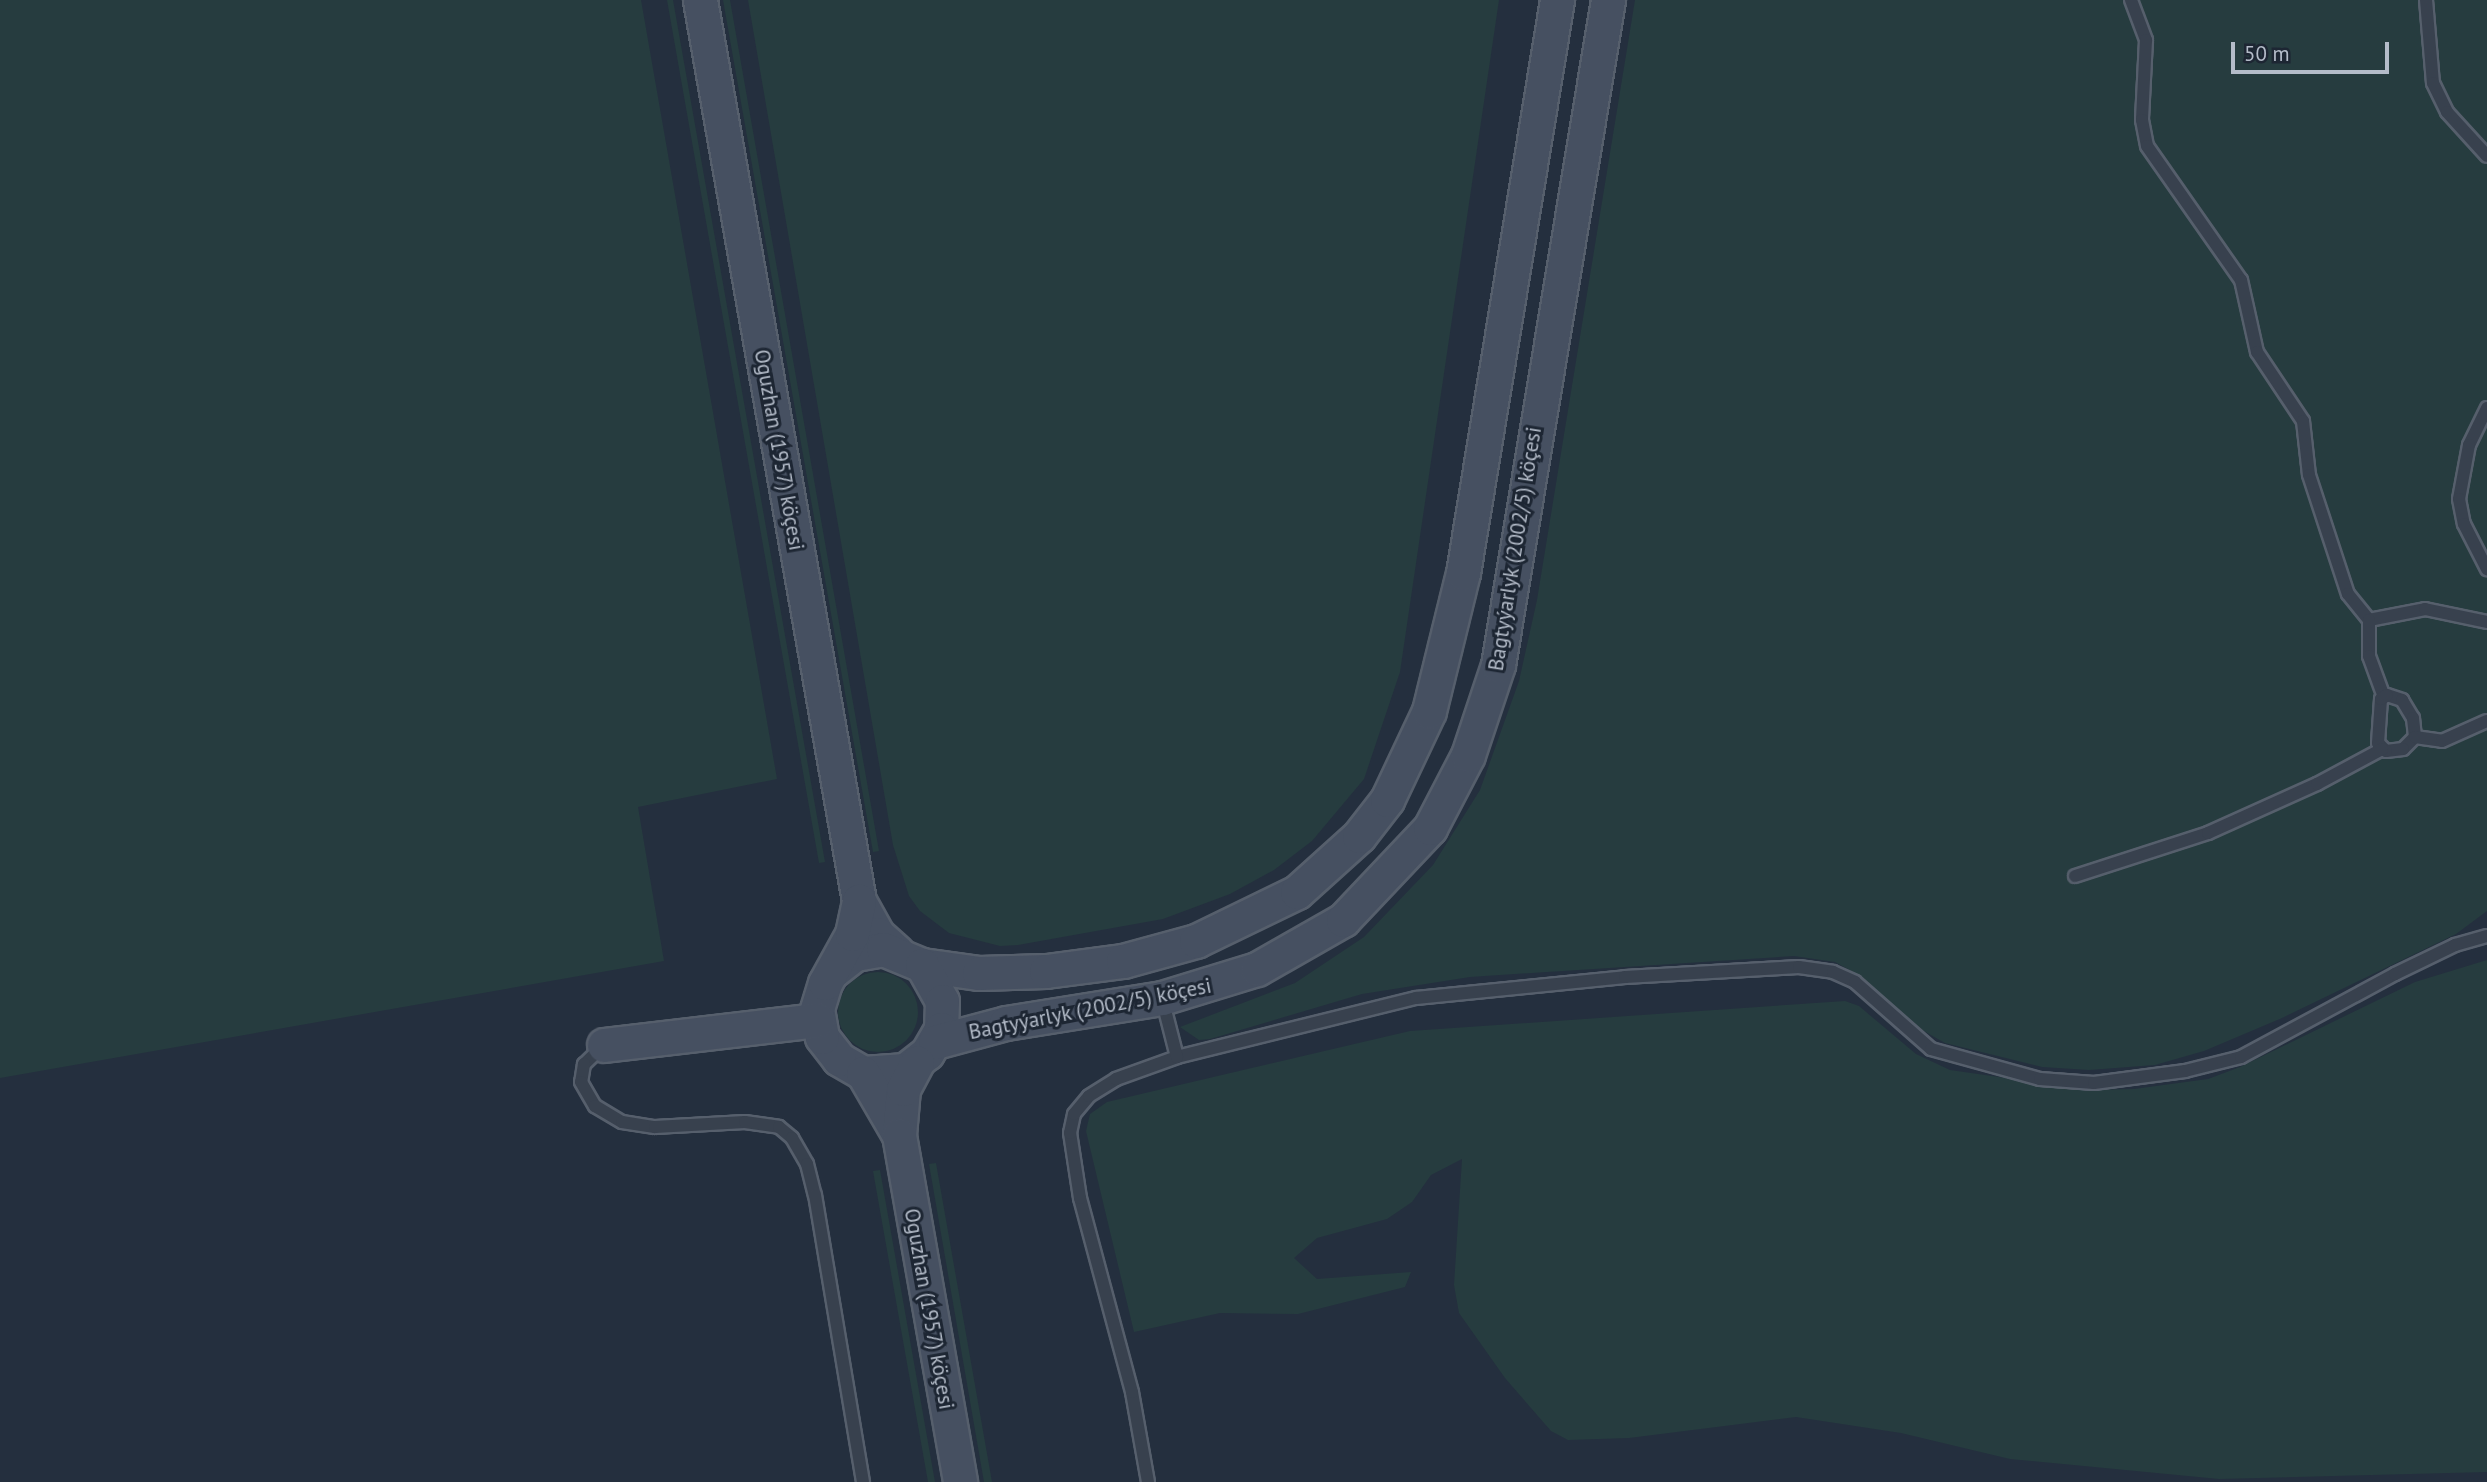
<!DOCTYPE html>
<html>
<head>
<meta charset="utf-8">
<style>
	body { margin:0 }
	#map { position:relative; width:2487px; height:1482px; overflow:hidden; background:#242f3e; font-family:"PT Sans",sans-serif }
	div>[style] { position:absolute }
	.green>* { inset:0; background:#263c3f }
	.round { border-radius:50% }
	.roads { filter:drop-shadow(2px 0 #565f6c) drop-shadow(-2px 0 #565f6c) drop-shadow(0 2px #565f6c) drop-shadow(0 -2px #565f6c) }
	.lane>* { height:12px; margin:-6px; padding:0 6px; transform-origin:6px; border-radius:6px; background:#38414e }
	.secondary>* { height:33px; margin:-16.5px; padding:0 16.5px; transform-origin:16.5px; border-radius:16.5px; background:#465061 }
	span { translate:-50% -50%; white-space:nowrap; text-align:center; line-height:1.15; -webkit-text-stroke:6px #1d2633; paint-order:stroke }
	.street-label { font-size:21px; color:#b4bcc9 }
	.scale { position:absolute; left:2231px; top:42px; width:158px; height:32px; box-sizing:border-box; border:4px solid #b4bcc9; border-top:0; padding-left:9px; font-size:21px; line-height:24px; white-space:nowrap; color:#b4bcc9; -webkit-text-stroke:5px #1d2633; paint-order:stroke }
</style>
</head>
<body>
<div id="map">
	<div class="green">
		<i style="clip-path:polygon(0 0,641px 0,777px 779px,638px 807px,664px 961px,0 1078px)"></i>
		<i style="clip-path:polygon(667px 0,673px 0,825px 862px,819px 863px)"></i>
		<i style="clip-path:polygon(723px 0,730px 0,879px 851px,873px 852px)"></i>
		<i style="clip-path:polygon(748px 0,1499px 0,1400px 672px,1364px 779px,1312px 841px,1274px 870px,1230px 894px,1163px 919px,1018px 945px,1000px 946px,949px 933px,920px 911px,909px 896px,893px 845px)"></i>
		<i style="clip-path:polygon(1635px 0,2487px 0,2487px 911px,2456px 934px,2282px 1018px,2204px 1051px,2155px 1065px,2089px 1070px,2042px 1067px,1945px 1043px,1922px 1030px,1857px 974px,1835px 962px,1794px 956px,1470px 977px,1362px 994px,1210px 1039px,1199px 1040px,1180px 1027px,1295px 983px,1364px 937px,1433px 865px,1480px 790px,1519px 681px,1537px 600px)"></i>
		<i style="clip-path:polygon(2487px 960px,2487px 1472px,2219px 1479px,2010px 1459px,1901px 1433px,1796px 1417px,1629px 1438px,1568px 1440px,1551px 1431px,1505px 1378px,1459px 1313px,1454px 1285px,1462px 1159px,1431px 1175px,1412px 1202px,1387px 1219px,1317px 1238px,1294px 1258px,1317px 1279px,1411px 1272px,1405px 1287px,1298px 1314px,1220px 1313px,1134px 1332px,1086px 1131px,1090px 1114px,1107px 1102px,1410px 1031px,1845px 1001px,1859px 1006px,1916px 1054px,1950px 1070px,2089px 1090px,2134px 1089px,2208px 1079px,2240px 1067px,2415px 982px)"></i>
		<i class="round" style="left:838px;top:972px;width:80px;height:80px"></i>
		<i style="clip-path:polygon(936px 1163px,992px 1482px,984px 1482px,929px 1164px)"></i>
		<i style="clip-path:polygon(880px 1170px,935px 1482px,928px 1482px,873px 1171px)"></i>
	</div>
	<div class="roads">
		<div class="lane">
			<i style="left:2131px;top:0;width:43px;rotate:69.4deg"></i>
			<i style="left:2146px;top:40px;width:80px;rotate:92.9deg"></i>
			<i style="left:2142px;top:120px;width:26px;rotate:79deg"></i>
			<i style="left:2147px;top:146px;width:164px;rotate:55deg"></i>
			<i style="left:2241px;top:280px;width:74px;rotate:77.5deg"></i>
			<i style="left:2257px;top:352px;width:83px;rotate:56.3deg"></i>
			<i style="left:2303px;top:421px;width:54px;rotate:83.7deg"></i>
			<i style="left:2309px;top:475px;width:125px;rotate:71.9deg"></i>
			<i style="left:2348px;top:594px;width:33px;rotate:51deg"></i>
			<i style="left:2369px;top:620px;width:57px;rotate:-11.1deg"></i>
			<i style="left:2425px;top:609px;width:63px;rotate:11.8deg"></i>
			<i style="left:2426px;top:0;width:83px;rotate:85.2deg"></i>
			<i style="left:2433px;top:83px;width:32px;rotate:64deg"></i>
			<i style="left:2447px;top:112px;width:59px;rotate:47.7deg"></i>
			<i style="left:2487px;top:408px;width:41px;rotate:115.9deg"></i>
			<i style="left:2469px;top:445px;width:55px;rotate:100.5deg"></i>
			<i style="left:2459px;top:499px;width:25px;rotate:79deg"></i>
			<i style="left:2464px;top:524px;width:51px;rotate:62.9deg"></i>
			<i style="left:2369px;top:620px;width:36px;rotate:90deg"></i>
			<i style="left:2369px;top:656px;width:44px;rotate:69.9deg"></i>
			<i style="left:2387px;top:695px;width:16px;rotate:18deg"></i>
			<i style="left:2402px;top:700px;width:21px;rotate:59deg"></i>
			<i style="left:2413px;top:718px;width:19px;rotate:84deg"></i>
			<i style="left:2415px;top:737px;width:17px;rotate:135deg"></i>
			<i style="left:2403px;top:749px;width:17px;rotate:173deg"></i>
			<i style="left:2386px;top:751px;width:11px;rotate:-135deg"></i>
			<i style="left:2378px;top:743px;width:44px;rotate:-86.1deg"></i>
			<i style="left:2381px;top:699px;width:7px;rotate:-34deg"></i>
			<i style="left:2415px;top:737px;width:27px;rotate:8deg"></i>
			<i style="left:2442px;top:741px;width:49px;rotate:-24deg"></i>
			<i style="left:2075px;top:876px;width:140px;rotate:-17.9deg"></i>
			<i style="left:2208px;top:833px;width:120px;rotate:-24.2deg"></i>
			<i style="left:2317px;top:784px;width:74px;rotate:-28.3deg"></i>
			<i style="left:604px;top:1045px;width:28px;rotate:136deg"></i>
			<i style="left:584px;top:1064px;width:18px;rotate:99deg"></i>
			<i style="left:581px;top:1082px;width:28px;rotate:60deg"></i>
			<i style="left:595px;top:1106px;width:31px;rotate:31deg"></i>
			<i style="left:622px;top:1122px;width:33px;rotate:9deg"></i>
			<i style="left:655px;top:1127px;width:90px;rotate:-3.2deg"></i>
			<i style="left:745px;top:1122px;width:34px;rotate:8deg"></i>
			<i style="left:779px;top:1127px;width:17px;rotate:40deg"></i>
			<i style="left:792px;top:1138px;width:30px;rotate:60deg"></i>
			<i style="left:807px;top:1164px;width:32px;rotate:76deg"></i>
			<i style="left:815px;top:1195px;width:291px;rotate:80.5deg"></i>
			<i style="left:1177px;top:1057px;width:246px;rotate:-13.9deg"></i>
			<i style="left:1416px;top:998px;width:210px;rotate:-5.7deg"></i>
			<i style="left:1625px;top:977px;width:174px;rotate:-3.3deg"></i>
			<i style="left:1799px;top:967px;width:34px;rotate:8deg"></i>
			<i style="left:1833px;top:972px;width:24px;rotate:24deg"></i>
			<i style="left:1855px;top:982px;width:101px;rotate:41.4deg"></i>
			<i style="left:1931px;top:1049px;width:113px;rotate:15.4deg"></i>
			<i style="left:2040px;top:1079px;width:54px;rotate:4.2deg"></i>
			<i style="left:2094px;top:1083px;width:92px;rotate:-7.5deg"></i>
			<i style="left:2185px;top:1071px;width:58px;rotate:-14deg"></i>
			<i style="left:2241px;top:1057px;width:175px;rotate:-28.3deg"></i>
			<i style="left:2395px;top:974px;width:67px;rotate:-25.8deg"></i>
			<i style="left:2455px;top:945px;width:33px;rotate:-16deg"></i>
			<i style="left:1148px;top:1482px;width:91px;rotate:-100.1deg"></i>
			<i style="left:1132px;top:1392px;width:201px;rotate:-105deg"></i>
			<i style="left:1080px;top:1198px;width:66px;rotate:-98.7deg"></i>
			<i style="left:1070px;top:1133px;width:19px;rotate:-78deg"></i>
			<i style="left:1074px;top:1114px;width:23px;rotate:-50deg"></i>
			<i style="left:1089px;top:1096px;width:32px;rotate:-32deg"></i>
			<i style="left:1116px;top:1079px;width:65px;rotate:-19.8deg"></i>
			<i style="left:1177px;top:1057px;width:61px;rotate:-104.3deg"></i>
		</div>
		<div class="secondary">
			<i style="left:700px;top:0;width:915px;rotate:79.99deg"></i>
			<i style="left:859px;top:901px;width:38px;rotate:61deg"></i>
			<i style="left:877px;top:934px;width:27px;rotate:42deg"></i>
			<i style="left:922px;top:965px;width:58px;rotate:8deg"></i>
			<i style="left:979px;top:973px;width:67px;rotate:-1.7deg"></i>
			<i style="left:1046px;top:971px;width:78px;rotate:-7.4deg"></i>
			<i style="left:1123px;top:961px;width:76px;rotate:-15.3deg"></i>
			<i style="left:1196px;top:941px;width:112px;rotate:-25.9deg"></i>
			<i style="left:1297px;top:892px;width:84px;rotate:-42.1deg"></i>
			<i style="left:1359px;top:836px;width:46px;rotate:-52.1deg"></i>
			<i style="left:1387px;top:800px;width:98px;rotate:-64.7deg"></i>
			<i style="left:1429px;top:711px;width:142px;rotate:-76.2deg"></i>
			<i style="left:1463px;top:573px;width:581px;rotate:-80.68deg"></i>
			<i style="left:833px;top:971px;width:28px;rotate:-38deg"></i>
			<i style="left:855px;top:954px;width:28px;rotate:-10deg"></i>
			<i style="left:883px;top:949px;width:42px;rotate:22.3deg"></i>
			<i style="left:922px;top:965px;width:41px;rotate:60.9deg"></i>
			<i style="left:942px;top:1001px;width:28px;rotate:92deg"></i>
			<i style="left:941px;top:1029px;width:28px;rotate:120deg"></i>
			<i style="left:927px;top:1053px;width:28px;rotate:142deg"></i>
			<i style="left:905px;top:1070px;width:42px;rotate:175.9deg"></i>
			<i style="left:863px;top:1073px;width:28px;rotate:-150deg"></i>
			<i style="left:839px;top:1059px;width:28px;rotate:-128deg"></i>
			<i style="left:822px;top:1037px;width:28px;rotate:-100deg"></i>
			<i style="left:817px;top:1009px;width:27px;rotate:-73deg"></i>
			<i style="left:825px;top:983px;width:56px;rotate:-61.1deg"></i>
			<i style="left:852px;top:934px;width:34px;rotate:-78deg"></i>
			<i style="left:935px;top:1042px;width:73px;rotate:-15deg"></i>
			<i style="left:1006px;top:1023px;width:158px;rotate:-9.1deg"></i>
			<i style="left:1162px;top:998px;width:99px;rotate:-17deg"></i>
			<i style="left:1257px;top:969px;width:99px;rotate:-29.7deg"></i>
			<i style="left:1343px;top:920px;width:127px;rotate:-46.6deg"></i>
			<i style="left:1430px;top:828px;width:82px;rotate:-62.5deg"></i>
			<i style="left:1468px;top:755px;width:95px;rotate:-71.6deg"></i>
			<i style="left:1498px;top:665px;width:674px;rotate:-80.61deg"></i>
			<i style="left:604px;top:1045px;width:215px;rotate:-6.7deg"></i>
			<i style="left:863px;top:1073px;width:72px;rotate:59.9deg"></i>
			<i style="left:899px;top:1135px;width:46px;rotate:-85deg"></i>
			<i style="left:903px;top:1089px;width:30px;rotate:-62deg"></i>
			<i style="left:899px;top:1135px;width:352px;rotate:80deg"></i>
		</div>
	</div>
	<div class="street-label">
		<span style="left:779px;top:450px;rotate:80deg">Oguzhan (1957) köçesi</span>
		<span style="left:1515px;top:549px;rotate:-81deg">Bagtyýarlyk (2002/5) köçesi</span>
		<span style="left:1090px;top:1009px;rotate:-11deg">Bagtyýarlyk (2002/5) köçesi</span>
		<span style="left:929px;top:1309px;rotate:80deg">Oguzhan (1957) köçesi</span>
	</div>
	<div class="scale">50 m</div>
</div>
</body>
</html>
